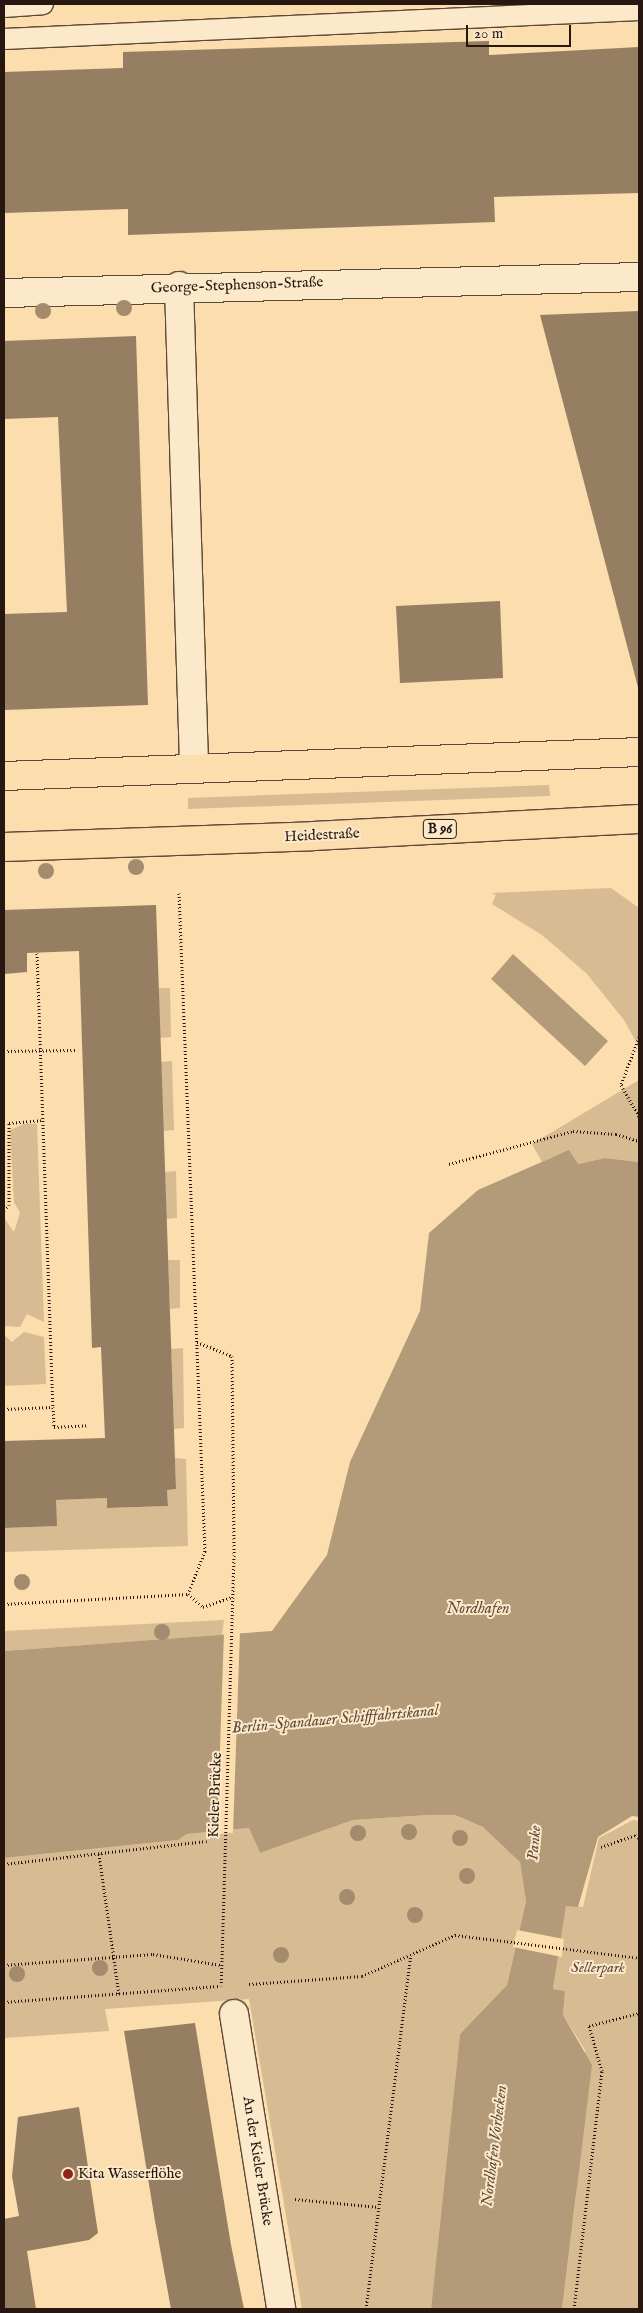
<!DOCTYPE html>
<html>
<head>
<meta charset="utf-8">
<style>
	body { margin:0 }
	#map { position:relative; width:643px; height:2313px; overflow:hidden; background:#fbddae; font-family:"IM FELL English",serif }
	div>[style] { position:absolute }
	.green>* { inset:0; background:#d7bb93 }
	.water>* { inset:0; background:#b39a78 }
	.pier>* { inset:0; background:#fbddae }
	.building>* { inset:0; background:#957e62 }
	.path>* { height:3px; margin-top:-1.5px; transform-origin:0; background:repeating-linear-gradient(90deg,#271710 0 1px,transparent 0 3.5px) }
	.roads { filter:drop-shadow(1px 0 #5c4838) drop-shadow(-1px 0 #5c4838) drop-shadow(0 1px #5c4838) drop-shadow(0 -1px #5c4838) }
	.service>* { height:20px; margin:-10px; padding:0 10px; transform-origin:10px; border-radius:10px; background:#fce9ca }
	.pedestrian>* { height:28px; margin:-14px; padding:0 14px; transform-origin:14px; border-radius:14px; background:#fce9ca }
	.minor>* { height:28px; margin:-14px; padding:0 14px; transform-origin:14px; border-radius:14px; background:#fce9ca }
	.primary>* { height:28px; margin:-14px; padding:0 14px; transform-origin:14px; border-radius:14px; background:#fbddae }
	.trees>* { width:16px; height:16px; margin:-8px; border-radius:50%; background:#a48b6d }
	.dots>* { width:14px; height:14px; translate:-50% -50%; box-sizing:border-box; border:2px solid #fce9ca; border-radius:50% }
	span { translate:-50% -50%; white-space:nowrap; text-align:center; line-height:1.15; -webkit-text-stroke:4px #fce9ca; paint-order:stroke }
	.shield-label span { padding:1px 4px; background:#fce9ca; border:1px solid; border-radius:4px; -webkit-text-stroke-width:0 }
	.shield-label { font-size:14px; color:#271710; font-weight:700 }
	.street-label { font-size:15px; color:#271710 }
	.park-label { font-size:15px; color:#5c4837; font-style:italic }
	.poi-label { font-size:15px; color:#271710 }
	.left { translate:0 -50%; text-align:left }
	.water-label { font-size:16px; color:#5f4b3a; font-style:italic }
	.frame { position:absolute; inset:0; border:5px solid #271710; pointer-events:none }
	.scale { position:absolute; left:466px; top:25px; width:105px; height:22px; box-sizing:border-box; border:2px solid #271710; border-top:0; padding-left:6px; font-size:15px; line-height:18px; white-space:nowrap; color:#271710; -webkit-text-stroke:4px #fce9ca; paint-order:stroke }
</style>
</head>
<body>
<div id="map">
	<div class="green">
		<i style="clip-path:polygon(549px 785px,550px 796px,188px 809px,188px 798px)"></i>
		<i style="clip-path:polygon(611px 888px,639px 908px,639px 1047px,624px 1020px,587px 974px,542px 935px,492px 904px,496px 895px,492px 893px)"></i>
		<i style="clip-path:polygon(158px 988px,170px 988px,171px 1037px,160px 1038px)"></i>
		<i style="clip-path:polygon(172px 1061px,174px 1130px,163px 1131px,161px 1062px)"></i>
		<i style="clip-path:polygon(639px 1080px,639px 1162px,605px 1158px,577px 1164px,552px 1157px,542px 1162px,532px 1144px)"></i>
		<i style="clip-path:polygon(24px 1124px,37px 1124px,44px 1322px,27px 1314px,20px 1327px,4px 1326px,4px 1218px,14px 1232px,20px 1213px,14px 1202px,10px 1130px)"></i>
		<i style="clip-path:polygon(176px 1171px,177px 1218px,166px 1219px,165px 1172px)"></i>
		<i style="clip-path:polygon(168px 1260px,180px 1260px,180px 1308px,170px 1309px)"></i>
		<i style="clip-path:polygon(24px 1332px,44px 1337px,46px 1384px,4px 1386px,4px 1335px,12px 1342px)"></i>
		<i style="clip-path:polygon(183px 1348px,184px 1428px,174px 1429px,171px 1349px)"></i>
		<i style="clip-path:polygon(175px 1458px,186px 1459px,188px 1546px,4px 1552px,4px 1528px,56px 1526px,56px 1500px,107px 1498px,108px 1508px,168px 1506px,167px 1490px,176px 1489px)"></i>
		<i style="clip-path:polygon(224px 1620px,222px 1635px,4px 1651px,4px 1631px)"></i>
		<i style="clip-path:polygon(428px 1815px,455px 1815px,483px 1827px,505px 1846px,520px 1862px,526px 1900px,507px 1985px,460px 2034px,431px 2309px,302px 2309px,249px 1999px,105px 2009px,109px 2031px,4px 2038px,4px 1858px,178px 1840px,187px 1834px,249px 1828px,260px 1853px,353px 1820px)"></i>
		<i style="clip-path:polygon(633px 1820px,639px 1821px,639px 2309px,562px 2309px,576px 2197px,585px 2050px,563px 2015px,565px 1991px,553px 1989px,566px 1905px,583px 1907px,599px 1838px)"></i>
	</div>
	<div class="water">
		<i style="clip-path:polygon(513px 954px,608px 1041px,585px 1066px,491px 979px)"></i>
		<i style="clip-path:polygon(569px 1150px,578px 1164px,605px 1158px,639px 1162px,639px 1817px,632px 1816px,598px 1837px,578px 1907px,566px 1906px,553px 1989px,565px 1991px,563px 2015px,592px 2065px,562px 2309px,431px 2309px,460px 2034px,507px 1985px,526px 1901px,520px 1862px,483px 1827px,455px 1815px,428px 1815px,353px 1820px,260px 1853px,249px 1828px,187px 1834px,178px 1840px,4px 1858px,4px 1651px,272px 1631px,327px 1555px,350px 1462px,420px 1311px,429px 1233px,478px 1190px)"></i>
	</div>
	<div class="pier">
		<i style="clip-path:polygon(240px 1631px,233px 1833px,217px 1834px,224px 1632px)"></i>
		<i style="clip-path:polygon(517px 1930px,564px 1939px,562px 1957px,513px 1947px)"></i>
	</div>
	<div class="building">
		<i style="clip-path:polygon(489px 41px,489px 55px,639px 47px,639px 193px,494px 197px,495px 222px,128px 235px,128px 209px,4px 213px,4px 72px,123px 68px,123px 52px)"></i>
		<i style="clip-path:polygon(639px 311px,639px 691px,540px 315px)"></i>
		<i style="clip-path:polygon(136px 336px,148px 705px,4px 710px,4px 614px,67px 612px,58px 417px,4px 419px,4px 341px)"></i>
		<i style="clip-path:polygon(500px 601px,503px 678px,400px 683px,396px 606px)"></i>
		<i style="clip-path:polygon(156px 905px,176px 1489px,167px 1490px,168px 1506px,107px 1508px,107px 1498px,56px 1500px,57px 1526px,4px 1528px,4px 1441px,105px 1438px,101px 1347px,92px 1348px,79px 951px,27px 953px,27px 972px,4px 974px,4px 910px)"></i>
		<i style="clip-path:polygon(195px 2023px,231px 2245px,244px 2309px,171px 2309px,155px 2221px,124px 2031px)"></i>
		<i style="clip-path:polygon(79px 2107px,98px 2233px,89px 2240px,27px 2251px,36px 2309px,4px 2309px,4px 2219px,19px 2216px,12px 2176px,18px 2117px)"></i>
	</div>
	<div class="path">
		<i style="left:179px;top:893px;width:659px;rotate:87.74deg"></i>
		<i style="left:205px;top:1551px;width:46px;rotate:111.6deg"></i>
		<i style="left:37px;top:953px;width:454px;rotate:88deg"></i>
		<i style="left:639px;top:1037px;width:51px;rotate:110.6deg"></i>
		<i style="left:621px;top:1085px;width:36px;rotate:60deg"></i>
		<i style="left:4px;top:1051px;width:71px;rotate:-0.8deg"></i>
		<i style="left:449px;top:1164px;width:128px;rotate:-14.9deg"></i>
		<i style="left:573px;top:1131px;width:43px;rotate:4deg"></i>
		<i style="left:616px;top:1134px;width:24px;rotate:17deg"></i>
		<i style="left:4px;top:1210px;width:7px;rotate:-45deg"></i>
		<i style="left:9px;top:1205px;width:82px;rotate:-90deg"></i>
		<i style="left:9px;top:1123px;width:32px;rotate:-5deg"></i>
		<i style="left:197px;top:1342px;width:38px;rotate:22deg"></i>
		<i style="left:232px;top:1356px;width:199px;rotate:89.4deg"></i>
		<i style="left:234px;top:1555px;width:431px;rotate:91.7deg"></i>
		<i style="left:4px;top:1409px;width:49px;rotate:-2.3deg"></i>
		<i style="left:53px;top:1407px;width:20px;rotate:87deg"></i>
		<i style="left:54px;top:1427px;width:35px;rotate:-3deg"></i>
		<i style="left:4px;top:1604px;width:184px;rotate:-3.1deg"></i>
		<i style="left:188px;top:1594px;width:20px;rotate:41deg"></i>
		<i style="left:203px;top:1607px;width:31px;rotate:-19deg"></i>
		<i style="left:601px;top:1847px;width:36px;rotate:-19deg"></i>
		<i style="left:635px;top:1835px;width:5px;rotate:37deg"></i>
		<i style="left:99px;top:1854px;width:141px;rotate:81.9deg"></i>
		<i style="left:4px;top:1864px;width:204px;rotate:-6.5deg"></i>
		<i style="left:4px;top:1965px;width:149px;rotate:-4.2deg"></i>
		<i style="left:153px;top:1954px;width:69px;rotate:9.2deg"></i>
		<i style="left:249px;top:1984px;width:113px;rotate:-4deg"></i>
		<i style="left:362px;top:1976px;width:102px;rotate:-23.8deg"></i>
		<i style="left:455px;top:1935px;width:185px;rotate:7.1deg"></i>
		<i style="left:4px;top:2002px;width:215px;rotate:-4.3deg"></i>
		<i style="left:295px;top:2199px;width:84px;rotate:5.4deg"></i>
		<i style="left:366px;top:2309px;width:357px;rotate:-82.8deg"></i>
		<i style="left:574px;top:2309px;width:240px;rotate:-83.3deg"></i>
		<i style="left:602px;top:2071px;width:47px;rotate:-106.1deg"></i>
		<i style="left:589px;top:2026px;width:52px;rotate:-14.6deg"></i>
	</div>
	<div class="roads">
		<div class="service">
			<i style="left:4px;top:7px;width:39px;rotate:-4deg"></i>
			<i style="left:4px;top:39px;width:636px;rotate:-2.61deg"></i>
		</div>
		<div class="pedestrian">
			<i style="left:234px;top:2014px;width:299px;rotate:80.9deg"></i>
		</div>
		<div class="minor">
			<i style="left:179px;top:286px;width:483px;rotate:88.2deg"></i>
			<i style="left:4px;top:293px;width:635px;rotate:-1.44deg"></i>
		</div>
		<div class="primary">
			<i style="left:4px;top:776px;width:635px;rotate:-2.16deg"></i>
			<i style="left:4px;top:847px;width:309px;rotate:-2deg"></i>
			<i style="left:313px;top:836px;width:326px;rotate:-3deg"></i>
		</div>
	</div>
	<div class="trees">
		<i style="left:124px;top:308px"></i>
		<i style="left:43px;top:311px"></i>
		<i style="left:136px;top:867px"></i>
		<i style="left:46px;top:871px"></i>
		<i style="left:22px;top:1582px"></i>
		<i style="left:162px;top:1632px"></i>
		<i style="left:409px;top:1832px"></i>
		<i style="left:358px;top:1833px"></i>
		<i style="left:460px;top:1838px"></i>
		<i style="left:467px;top:1876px"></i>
		<i style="left:347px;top:1897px"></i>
		<i style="left:415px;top:1915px"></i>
		<i style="left:281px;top:1955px"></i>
		<i style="left:100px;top:1968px"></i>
		<i style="left:17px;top:1974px"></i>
	</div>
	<div class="dots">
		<i style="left:68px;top:2174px;background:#8f2418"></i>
	</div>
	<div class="shield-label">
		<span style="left:440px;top:829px">B 96</span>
	</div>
	<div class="street-label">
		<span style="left:237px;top:285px;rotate:-2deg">George-Stephenson-Straße</span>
		<span style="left:322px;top:835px;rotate:-3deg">Heidestraße</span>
		<span style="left:215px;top:1795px;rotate:-88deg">Kieler Brücke</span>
		<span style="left:258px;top:2161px;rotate:81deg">An der Kieler Brücke</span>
	</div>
	<div class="park-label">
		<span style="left:598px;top:1968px">Sellerpark</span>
	</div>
	<div class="poi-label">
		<span class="left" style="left:78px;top:2174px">Kita Wasserflöhe</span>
	</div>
	<div class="water-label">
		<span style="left:478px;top:1609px">Nordhafen</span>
		<span style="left:335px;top:1720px;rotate:-5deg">Berlin-Spandauer Schifffahrtskanal</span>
		<span style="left:535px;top:1843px;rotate:-85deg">Panke</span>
		<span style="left:495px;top:2146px;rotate:-83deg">Nordhafen Vorbecken</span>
	</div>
	<div class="frame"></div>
	<div class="scale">20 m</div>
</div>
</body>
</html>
